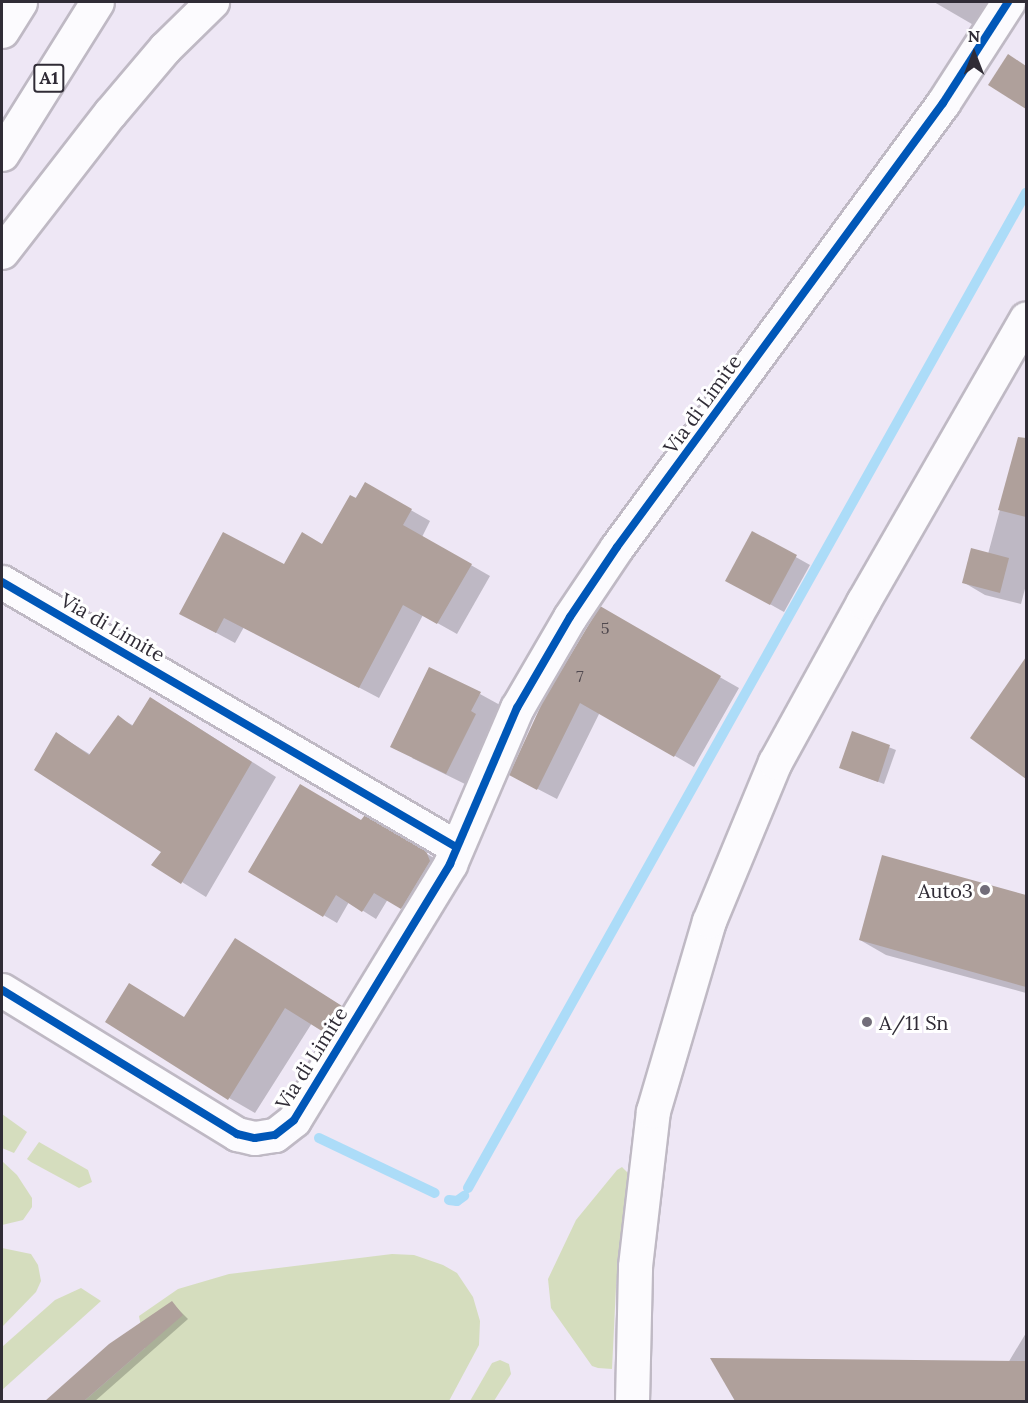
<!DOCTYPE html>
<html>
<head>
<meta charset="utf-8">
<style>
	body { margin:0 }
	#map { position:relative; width:1028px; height:1403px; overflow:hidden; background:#eee7f5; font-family:Lora,serif }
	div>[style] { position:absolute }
	.green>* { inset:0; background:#d5ddbe }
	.shadow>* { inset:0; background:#0003 }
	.stream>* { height:10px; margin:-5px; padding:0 5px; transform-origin:5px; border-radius:5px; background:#acdcf8 }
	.building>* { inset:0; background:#afa09b }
	.roads { filter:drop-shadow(2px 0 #bfb9c4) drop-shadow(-2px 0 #bfb9c4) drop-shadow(0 2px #bfb9c4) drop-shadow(0 -2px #bfb9c4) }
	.minor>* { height:33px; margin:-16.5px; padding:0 16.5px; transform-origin:16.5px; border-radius:16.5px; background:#fcfbfe }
	.highway>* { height:33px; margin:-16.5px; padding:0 16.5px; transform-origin:16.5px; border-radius:16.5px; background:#fcfbfe }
	.cycleway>* { height:8px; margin:-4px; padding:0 4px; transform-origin:4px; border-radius:4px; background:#0057b8 }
	.dots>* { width:16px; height:16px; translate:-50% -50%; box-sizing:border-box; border:3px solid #fff; border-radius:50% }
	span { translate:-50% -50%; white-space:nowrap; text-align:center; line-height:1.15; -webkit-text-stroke:6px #fff; paint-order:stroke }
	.number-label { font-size:16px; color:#50494f }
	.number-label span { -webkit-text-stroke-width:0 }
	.shield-label span { padding:2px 4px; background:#fff; border:2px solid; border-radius:4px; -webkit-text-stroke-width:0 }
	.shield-label { font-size:18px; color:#302c36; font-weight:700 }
	.street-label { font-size:20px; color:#302c36 }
	.poi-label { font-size:20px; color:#302c36 }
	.right { translate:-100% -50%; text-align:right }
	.left { translate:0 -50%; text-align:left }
	.frame { position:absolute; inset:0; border:3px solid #302c36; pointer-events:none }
	.north { position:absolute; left:944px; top:24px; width:60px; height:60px; -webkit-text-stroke:4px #fff; paint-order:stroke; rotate:0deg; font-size:16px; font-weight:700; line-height:24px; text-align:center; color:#302c36 }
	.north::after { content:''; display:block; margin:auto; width:21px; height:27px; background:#302c36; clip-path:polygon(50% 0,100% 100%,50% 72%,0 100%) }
</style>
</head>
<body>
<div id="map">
	<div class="green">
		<i style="clip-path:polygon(2px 1114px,27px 1132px,14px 1153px,2px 1148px)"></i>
		<i style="clip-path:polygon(39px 1142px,88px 1170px,92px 1182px,79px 1188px,31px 1162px,27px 1159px)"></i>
		<i style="clip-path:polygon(2px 1161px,17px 1175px,32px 1198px,32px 1207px,23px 1220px,2px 1225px)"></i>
		<i style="clip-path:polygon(622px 1167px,628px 1173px,616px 1287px,612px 1369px,598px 1368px,592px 1366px,551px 1308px,548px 1279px,576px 1220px,617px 1170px)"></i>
		<i style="clip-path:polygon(2px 1248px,31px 1254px,38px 1265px,41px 1281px,36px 1292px,2px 1327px)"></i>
		<i style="clip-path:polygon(392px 1254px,414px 1255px,443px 1265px,457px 1273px,473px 1297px,480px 1321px,479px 1345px,449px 1401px,83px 1402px,145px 1348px,139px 1316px,178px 1289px,229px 1274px)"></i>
		<i style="clip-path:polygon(81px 1288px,101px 1301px,2px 1390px,2px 1347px,55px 1300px)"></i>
		<i style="clip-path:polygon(500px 1360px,509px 1364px,511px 1374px,494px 1401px,470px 1401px,492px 1363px)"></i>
	</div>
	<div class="shadow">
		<i style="clip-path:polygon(934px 2px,1024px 2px,977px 27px)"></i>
		<i style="clip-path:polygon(1008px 56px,1026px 67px,1026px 107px,990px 84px)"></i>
		<i style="clip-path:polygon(1009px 476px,1026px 481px,1026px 585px,1021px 604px,985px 595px,963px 582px,988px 554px)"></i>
		<i style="clip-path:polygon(365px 484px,430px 521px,422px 537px,490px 576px,457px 634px,423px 615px,379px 698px,244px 627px,235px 643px,200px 624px,284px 566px,323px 546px)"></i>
		<i style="clip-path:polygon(753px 533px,810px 565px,784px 612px,727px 580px)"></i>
		<i style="clip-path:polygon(600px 609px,739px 688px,694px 767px,600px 712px,557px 799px,530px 785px)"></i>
		<i style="clip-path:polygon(1026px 660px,1026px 777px,972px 737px)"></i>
		<i style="clip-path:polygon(480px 694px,500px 705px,491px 724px,496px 727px,467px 785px,412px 758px)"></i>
		<i style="clip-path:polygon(175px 713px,276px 777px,206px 897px,153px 864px,163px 852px,57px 734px,91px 755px,118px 717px,134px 726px)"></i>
		<i style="clip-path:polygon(853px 733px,896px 750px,884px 784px,841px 768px)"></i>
		<i style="clip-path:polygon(362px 822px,378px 825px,439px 861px,415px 915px,388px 899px,376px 919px,349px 902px,337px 923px,250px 872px)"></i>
		<i style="clip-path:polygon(883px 857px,1026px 896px,1026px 993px,886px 955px,860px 940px)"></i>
		<i style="clip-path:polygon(235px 940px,367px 1022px,352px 1046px,312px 1023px,255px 1113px,229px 1098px,185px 1018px)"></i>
		<i style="clip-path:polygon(172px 1303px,188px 1319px,94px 1402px,48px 1402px,110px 1345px)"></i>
		<i style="clip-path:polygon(1026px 1333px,1026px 1402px,736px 1402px,713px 1359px,1008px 1363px)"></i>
	</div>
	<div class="stream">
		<i style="left:319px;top:1138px;width:128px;rotate:25.4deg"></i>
		<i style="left:468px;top:1188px;width:1141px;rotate:-60.72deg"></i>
		<i style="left:449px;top:1200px;width:8px;rotate:7deg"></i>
		<i style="left:457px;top:1201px;width:9px;rotate:-36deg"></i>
	</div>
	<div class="building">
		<i style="clip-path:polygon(1008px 54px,1026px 66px,1026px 109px,988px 85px)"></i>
		<i style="clip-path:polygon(1018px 437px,1026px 438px,1026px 517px,998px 510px)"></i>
		<i style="clip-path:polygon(365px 482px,412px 509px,403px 525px,472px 564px,437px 624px,403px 605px,359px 688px,224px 618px,216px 633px,179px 614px,223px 532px,284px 564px,302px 532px,322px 544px,350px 495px,356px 498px)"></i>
		<i style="clip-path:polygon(752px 531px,797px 555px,770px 605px,725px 581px)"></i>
		<i style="clip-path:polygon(971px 548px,1009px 558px,1000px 593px,962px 583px)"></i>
		<i style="clip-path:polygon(600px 606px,721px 676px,674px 757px,580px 703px,537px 790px,509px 775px,544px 699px)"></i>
		<i style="clip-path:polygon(1026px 657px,1026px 779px,970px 738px)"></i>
		<i style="clip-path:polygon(429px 667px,481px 692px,471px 711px,476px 714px,446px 774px,390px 747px)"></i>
		<i style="clip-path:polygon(150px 697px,252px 762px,181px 884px,151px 865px,161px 852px,34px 770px,56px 732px,89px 755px,118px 715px,132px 726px)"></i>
		<i style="clip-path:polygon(852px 731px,890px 745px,878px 782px,839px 768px)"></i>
		<i style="clip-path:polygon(300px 784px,361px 820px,365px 815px,426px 851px,430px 861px,401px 909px,374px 893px,362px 912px,336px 895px,323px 917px,248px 872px)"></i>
		<i style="clip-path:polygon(882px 855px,1026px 895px,1026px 987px,859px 940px)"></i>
		<i style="clip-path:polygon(235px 938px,342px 1006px,325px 1033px,285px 1008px,228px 1100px,105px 1022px,129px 983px,184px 1017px)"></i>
		<i style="clip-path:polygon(172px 1301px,183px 1315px,84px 1401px,45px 1401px,109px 1344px)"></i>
		<i style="clip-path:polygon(710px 1358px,1026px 1361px,1026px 1401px,735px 1401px)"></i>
	</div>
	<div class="roads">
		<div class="minor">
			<i style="left:2px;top:582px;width:526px;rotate:30.27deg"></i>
			<i style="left:2px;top:990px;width:276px;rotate:31.5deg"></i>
			<i style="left:237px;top:1134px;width:18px;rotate:13deg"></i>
			<i style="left:255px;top:1138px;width:20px;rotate:-9deg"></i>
			<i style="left:275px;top:1135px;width:24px;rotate:-38deg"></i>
			<i style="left:294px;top:1120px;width:300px;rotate:-58.6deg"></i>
			<i style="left:450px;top:864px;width:170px;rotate:-66.8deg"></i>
			<i style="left:517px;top:708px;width:105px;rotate:-59.8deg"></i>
			<i style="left:570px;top:617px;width:84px;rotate:-56.1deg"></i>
			<i style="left:617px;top:547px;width:551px;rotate:-53.71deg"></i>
			<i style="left:943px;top:103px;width:120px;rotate:-57.2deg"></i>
		</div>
		<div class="highway">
			<i style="left:2px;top:31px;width:34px;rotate:-58deg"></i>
			<i style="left:2px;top:154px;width:179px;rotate:-58deg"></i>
			<i style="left:2px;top:252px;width:176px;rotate:-52.2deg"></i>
			<i style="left:110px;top:113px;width:85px;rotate:-49.8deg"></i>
			<i style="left:165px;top:48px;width:66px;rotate:-44.4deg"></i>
			<i style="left:632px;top:1402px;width:136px;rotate:-88.7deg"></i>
			<i style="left:635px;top:1266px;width:156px;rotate:-83.4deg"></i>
			<i style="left:653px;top:1111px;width:198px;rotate:-73.6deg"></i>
			<i style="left:709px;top:921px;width:172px;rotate:-67.5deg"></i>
			<i style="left:775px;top:762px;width:183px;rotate:-61.2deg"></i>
			<i style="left:863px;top:602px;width:327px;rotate:-60.1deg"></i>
		</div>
	</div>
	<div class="cycleway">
		<i style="left:2px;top:582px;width:526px;rotate:30.27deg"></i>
		<i style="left:2px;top:990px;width:276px;rotate:31.5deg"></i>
		<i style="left:237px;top:1134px;width:18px;rotate:13deg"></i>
		<i style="left:255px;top:1138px;width:20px;rotate:-9deg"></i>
		<i style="left:275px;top:1135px;width:24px;rotate:-38deg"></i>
		<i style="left:294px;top:1120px;width:300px;rotate:-58.6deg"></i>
		<i style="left:450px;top:864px;width:170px;rotate:-66.8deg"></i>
		<i style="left:517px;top:708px;width:105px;rotate:-59.8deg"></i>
		<i style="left:570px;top:617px;width:84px;rotate:-56.1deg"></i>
		<i style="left:617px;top:547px;width:551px;rotate:-53.71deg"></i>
		<i style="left:943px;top:103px;width:120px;rotate:-57.2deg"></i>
	</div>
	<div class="dots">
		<i style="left:985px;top:890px;background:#726d79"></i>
		<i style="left:867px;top:1022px;background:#726d79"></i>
	</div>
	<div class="number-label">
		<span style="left:605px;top:628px">5</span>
		<span style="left:580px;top:676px">7</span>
	</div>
	<div class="shield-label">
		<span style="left:49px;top:78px">A1</span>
	</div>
	<div class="street-label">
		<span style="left:702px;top:404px;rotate:-54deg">Via di Limite</span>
		<span style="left:113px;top:627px;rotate:30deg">Via di Limite</span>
		<span style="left:311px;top:1058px;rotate:-58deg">Via di Limite</span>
	</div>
	<div class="poi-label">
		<span class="right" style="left:973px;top:890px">Auto3</span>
		<span class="left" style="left:879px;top:1022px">A/11 Sn</span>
	</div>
	<div class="frame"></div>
	<div class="north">N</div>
</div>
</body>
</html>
